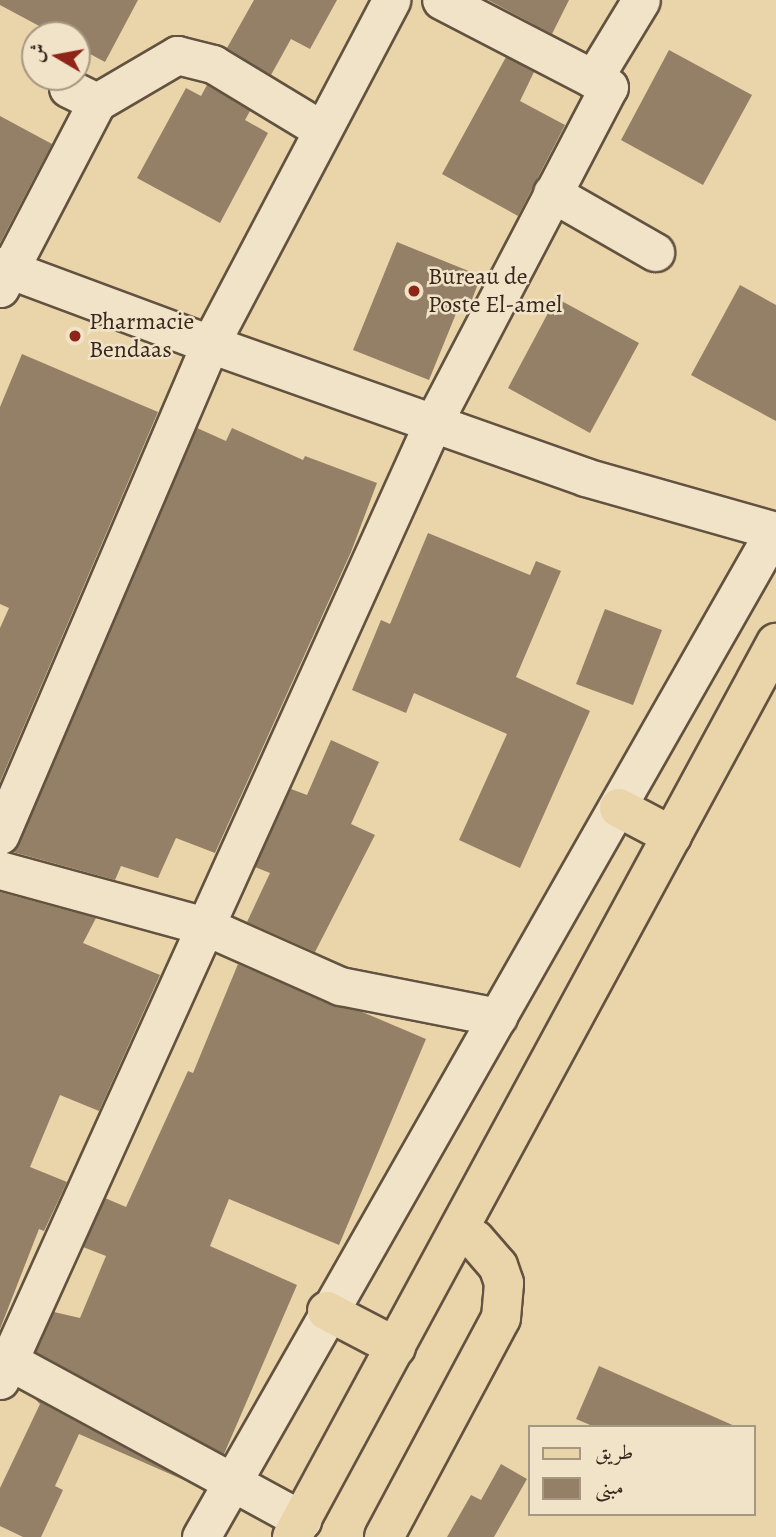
<!DOCTYPE html>
<html>
<head>
<meta charset="utf-8">
<style>
	body { margin:0 }
	#map { position:relative; width:776px; height:1537px; overflow:hidden; background:#ead4aa; font-family:Alegreya,Amiri,serif }
	div>[style] { position:absolute }
	.building>* { inset:0; background:#948066 }
	.roads { filter:drop-shadow(2px 0 #635240) drop-shadow(-2px 0 #635240) drop-shadow(0 2px #635240) drop-shadow(0 -2px #635240) }
	.minor>* { height:37px; margin:-18.5px; padding:0 18.5px; transform-origin:18.5px; border-radius:18.5px; background:#f1e3c8 }
	.major>* { height:38px; margin:-19px; padding:0 19px; transform-origin:19px; border-radius:19px; background:#ead4aa }
	.dots>* { width:19px; height:19px; translate:-50% -50%; box-sizing:border-box; border:4px solid #f1e3c8; border-radius:50% }
	span { translate:-50% -50%; white-space:nowrap; text-align:center; line-height:1.15; -webkit-text-stroke:5px #f1e3c8; paint-order:stroke }
	.poi-label { font-size:24px; color:#36261c }
	.left { translate:0 -50%; text-align:left }
	.legend { position:absolute; left:528px; top:1425px; width:228px; height:91px; box-sizing:border-box; background:#f1e3c8; border:2px solid #a69783; margin:0; padding:9px 12px; list-style:none; font-size:21px; color:#36261c }
	.legend li { display:flex; align-items:center; gap:14px; height:35px }
	.legend b { width:35px; border:2px solid #a69783 }
	.north { position:absolute; left:21px; top:21px; width:70px; height:70px; box-sizing:border-box; background:#f1e3c8; border:2px solid #a69783; border-radius:50%; rotate:280deg; font-size:19px; font-weight:700; line-height:28px; text-align:center; color:#36261c }
	.north::after { content:''; display:block; margin:auto; width:24px; height:32px; background:#8f2418; clip-path:polygon(50% 0,100% 100%,50% 72%,0 100%) }
</style>
</head>
<body>
<div id="map">
	<div class="building">
		<i style="clip-path:polygon(0 0,138px 0,105px 62px,77px 47px,77px 35px,56px 35px,0 5px)"></i>
		<i style="clip-path:polygon(254px 0,337px 0,310px 49px,291px 39px,271px 75px,227px 48px)"></i>
		<i style="clip-path:polygon(488px 0,569px 0,552px 34px)"></i>
		<i style="clip-path:polygon(669px 50px,752px 95px,703px 185px,621px 140px)"></i>
		<i style="clip-path:polygon(506px 57px,534px 72px,520px 101px,565px 125px,518px 216px,442px 174px)"></i>
		<i style="clip-path:polygon(207px 85px,250px 111px,245px 120px,268px 133px,220px 223px,137px 178px,186px 88px,201px 96px)"></i>
		<i style="clip-path:polygon(0 116px,52px 144px,0 243px)"></i>
		<i style="clip-path:polygon(397px 242px,481px 276px,471px 302px,462px 299px,429px 380px,353px 350px)"></i>
		<i style="clip-path:polygon(740px 285px,776px 305px,776px 421px,691px 375px)"></i>
		<i style="clip-path:polygon(556px 298px,639px 343px,590px 433px,508px 388px)"></i>
		<i style="clip-path:polygon(22px 354px,158px 412px,0 782px,0 628px,9px 608px,0 604px,0 407px)"></i>
		<i style="clip-path:polygon(197px 428px,226px 441px,232px 428px,303px 460px,305px 456px,377px 483px,351px 552px,215px 853px,176px 838px,158px 878px,121px 866px,115px 880px,13px 852px)"></i>
		<i style="clip-path:polygon(428px 533px,530px 575px,536px 561px,561px 571px,516px 677px,590px 711px,520px 868px,459px 840px,507px 734px,414px 693px,406px 713px,352px 690px,381px 620px,390px 624px)"></i>
		<i style="clip-path:polygon(605px 609px,662px 630px,633px 705px,576px 684px)"></i>
		<i style="clip-path:polygon(331px 740px,379px 762px,351px 824px,375px 835px,315px 952px,247px 922px,270px 873px,255px 867px,291px 789px,307px 795px)"></i>
		<i style="clip-path:polygon(0 892px,96px 918px,83px 943px,160px 975px,99px 1111px,60px 1095px,30px 1167px,67px 1182px,44px 1231px,39px 1229px,0 1329px)"></i>
		<i style="clip-path:polygon(238px 964px,331px 1005px,360px 1011px,426px 1039px,339px 1245px,229px 1199px,210px 1246px,297px 1285px,224px 1454px,36px 1352px,54px 1312px,80px 1318px,106px 1256px,83px 1247px,105px 1198px,126px 1207px,188px 1071px,193px 1073px)"></i>
		<i style="clip-path:polygon(599px 1366px,737px 1427px,595px 1427px,576px 1419px)"></i>
		<i style="clip-path:polygon(35px 1399px,186px 1481px,79px 1434px,55px 1486px,63px 1490px,41px 1537px,23px 1537px,0 1526px,0 1488px,40px 1404px)"></i>
		<i style="clip-path:polygon(501px 1464px,527px 1479px,494px 1537px,447px 1537px,471px 1495px,481px 1500px)"></i>
	</div>
	<div class="roads">
		<div class="minor">
			<i style="left:593px;top:79px;width:92px;rotate:-58.7deg"></i>
			<i style="left:68px;top:88px;width:32px;rotate:26deg"></i>
			<i style="left:97px;top:102px;width:93px;rotate:-30.4deg"></i>
			<i style="left:177px;top:55px;width:37px;rotate:14deg"></i>
			<i style="left:213px;top:64px;width:127px;rotate:31.2deg"></i>
			<i style="left:552px;top:193px;width:119px;rotate:29.8deg"></i>
			<i style="left:0;top:266px;width:224px;rotate:20.4deg"></i>
			<i style="left:210px;top:344px;width:389px;rotate:-62.2deg"></i>
			<i style="left:0;top:288px;width:210px;rotate:-62.5deg"></i>
			<i style="left:0;top:835px;width:534px;rotate:-66.84deg"></i>
			<i style="left:210px;top:344px;width:398px;rotate:19.5deg"></i>
			<i style="left:585px;top:477px;width:198px;rotate:15.8deg"></i>
			<i style="left:0;top:870px;width:213px;rotate:15.3deg"></i>
			<i style="left:205px;top:926px;width:148px;rotate:24deg"></i>
			<i style="left:340px;top:986px;width:161px;rotate:11.1deg"></i>
			<i style="left:0;top:1356px;width:344px;rotate:28.5deg"></i>
			<i style="left:0;top:1380px;width:1050px;rotate:-65.66deg"></i>
			<i style="left:433px;top:423px;width:379px;rotate:-62.4deg"></i>
			<i style="left:609px;top:87px;width:189px;rotate:-152.6deg"></i>
			<i style="left:201px;top:1537px;width:1158px;rotate:-60.33deg"></i>
		</div>
		<div class="major">
			<i style="left:619px;top:808px;width:60px;rotate:27.8deg"></i>
			<i style="left:327px;top:1311px;width:78px;rotate:27.6deg"></i>
			<i style="left:292px;top:1537px;width:1017px;rotate:-61.57deg"></i>
			<i style="left:384px;top:1537px;width:248px;rotate:-61.9deg"></i>
			<i style="left:501px;top:1318px;width:35px;rotate:-85deg"></i>
			<i style="left:504px;top:1283px;width:18px;rotate:-109deg"></i>
			<i style="left:498px;top:1266px;width:35px;rotate:-131deg"></i>
			<i style="left:475px;top:1240px;width:17px;rotate:-156deg"></i>
		</div>
	</div>
	<div class="dots">
		<i style="left:414px;top:291px;background:#8f2418"></i>
		<i style="left:75px;top:336px;background:#8f2418"></i>
	</div>
	<div class="poi-label">
		<span class="left" style="left:428px;top:291px">Bureau de<br>Poste El-amel</span>
		<span class="left" style="left:89px;top:336px">Pharmacie<br>Bendaas</span>
	</div>
	<ul class="legend">
	<li><b style="height:9px;background:#ead4aa"></b>طريق</li>
	<li><b style="height:19px;background:#948066"></b>مبنى</li>
	</ul>
	<div class="north">ش</div>
</div>
</body>
</html>
